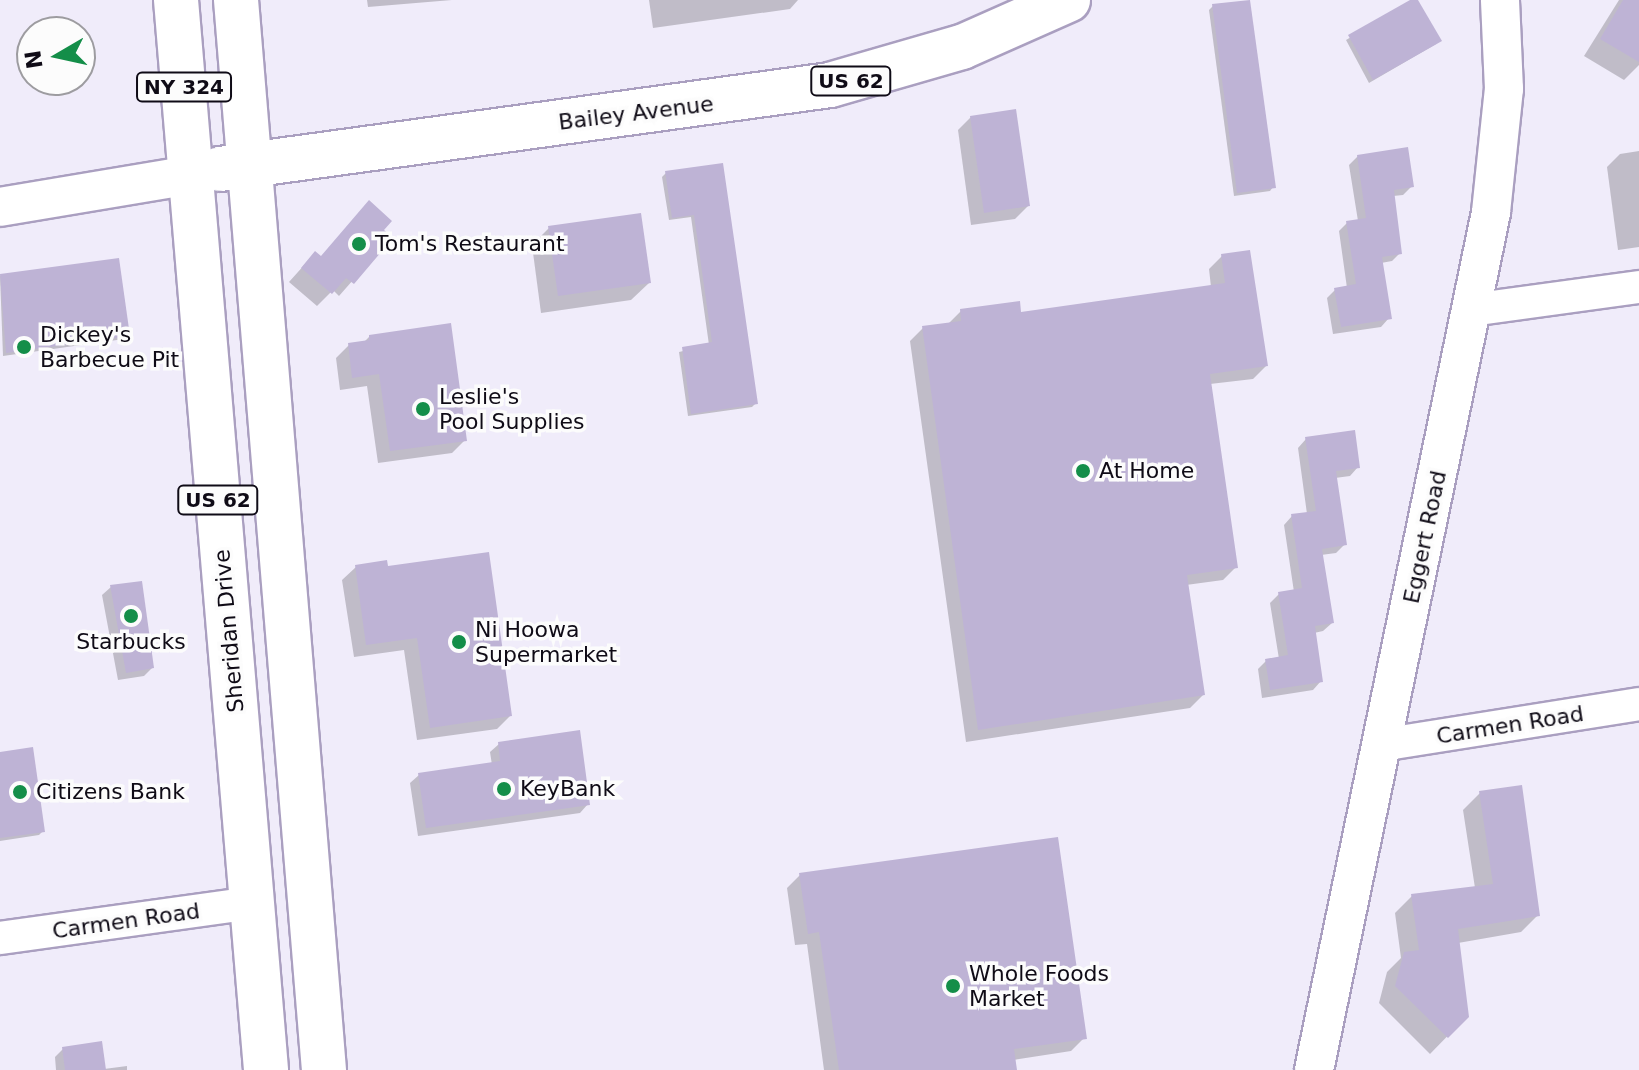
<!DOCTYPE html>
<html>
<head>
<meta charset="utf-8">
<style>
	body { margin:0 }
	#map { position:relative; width:1639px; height:1070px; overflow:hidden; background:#f0ecfa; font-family:"DejaVu Sans",sans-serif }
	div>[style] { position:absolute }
	.shadow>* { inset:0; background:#0003 }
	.building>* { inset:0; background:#beb3d5 }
	.roads { filter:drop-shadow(2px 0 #aa9fc0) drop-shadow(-2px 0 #aa9fc0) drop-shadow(0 2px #aa9fc0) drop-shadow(0 -2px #aa9fc0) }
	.minor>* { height:32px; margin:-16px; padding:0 16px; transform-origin:16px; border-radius:16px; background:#fff }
	.tertiary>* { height:38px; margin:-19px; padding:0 19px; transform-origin:19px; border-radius:19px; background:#fff }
	.primary>* { height:44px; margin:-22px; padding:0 22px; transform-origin:22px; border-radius:22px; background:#fff }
	.dots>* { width:22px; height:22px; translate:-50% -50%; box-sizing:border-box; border:4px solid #fcfcfc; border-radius:50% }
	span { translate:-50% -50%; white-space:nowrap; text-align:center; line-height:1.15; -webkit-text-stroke:7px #fcfcfc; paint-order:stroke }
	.shield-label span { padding:2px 6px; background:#fcfcfc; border:2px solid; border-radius:6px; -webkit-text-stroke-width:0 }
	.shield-label { font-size:20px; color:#0f0b16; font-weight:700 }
	.street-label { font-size:22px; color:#0f0b16 }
	.poi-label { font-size:22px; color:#0f0b16 }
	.left { translate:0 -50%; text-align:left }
	.north { position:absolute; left:16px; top:16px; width:80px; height:80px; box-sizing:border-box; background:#fcfcfc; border:2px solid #9d9ca0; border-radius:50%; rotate:261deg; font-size:22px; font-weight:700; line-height:32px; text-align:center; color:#0f0b16 }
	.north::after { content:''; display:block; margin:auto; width:28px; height:36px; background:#148e49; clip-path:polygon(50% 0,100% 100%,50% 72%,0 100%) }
</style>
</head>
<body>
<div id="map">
	<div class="shadow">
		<i style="clip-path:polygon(367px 0,452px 0,368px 7px)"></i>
		<i style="clip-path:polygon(649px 0,798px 0,790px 9px,653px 28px)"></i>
		<i style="clip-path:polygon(1415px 0,1436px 44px,1369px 83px,1346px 40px)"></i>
		<i style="clip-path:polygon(1619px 0,1639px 0,1639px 65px,1624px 80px,1584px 56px)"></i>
		<i style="clip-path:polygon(1213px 6px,1273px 187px,1270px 191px,1234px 196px,1209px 10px)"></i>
		<i style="clip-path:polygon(971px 117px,1028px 206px,1015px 219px,971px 225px,958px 130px)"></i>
		<i style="clip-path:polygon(1639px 151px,1639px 247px,1618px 250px,1607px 167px,1620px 154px)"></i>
		<i style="clip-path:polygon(1358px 156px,1412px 186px,1403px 195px,1393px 196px,1400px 253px,1392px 261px,1381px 263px,1389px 318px,1381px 327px,1333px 334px,1327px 298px,1335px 290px,1347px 288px,1339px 231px,1347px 223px,1358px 221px,1349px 165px)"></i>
		<i style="clip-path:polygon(722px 165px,756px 403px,752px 407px,688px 416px,679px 352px,709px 345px,691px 217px,669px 220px,662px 177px,666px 173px)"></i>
		<i style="clip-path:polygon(549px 228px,649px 283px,631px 300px,541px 313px,532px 245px)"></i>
		<i style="clip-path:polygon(381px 230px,390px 238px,339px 296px,333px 290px,317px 306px,289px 282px,315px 253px,320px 258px)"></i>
		<i style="clip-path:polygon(1222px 256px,1266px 366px,1253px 379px,1210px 384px,1236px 567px,1223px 580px,1186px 585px,1203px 695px,1190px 708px,966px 742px,910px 341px,923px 328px,947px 325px,961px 311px,1019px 314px,1211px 287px,1209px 269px)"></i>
		<i style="clip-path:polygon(117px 260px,127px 335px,124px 339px,3px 356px,0 276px)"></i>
		<i style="clip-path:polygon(369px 337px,465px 440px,452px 453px,378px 463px,367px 386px,340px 390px,336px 358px,349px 345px,363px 343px)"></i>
		<i style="clip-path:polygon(1306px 439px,1358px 467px,1350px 476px,1335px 478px,1345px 544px,1336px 553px,1321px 555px,1332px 623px,1323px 631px,1314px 633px,1321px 681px,1313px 690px,1262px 698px,1258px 669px,1266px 661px,1279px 659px,1270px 603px,1279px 594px,1294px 592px,1284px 525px,1292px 516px,1307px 514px,1298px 448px)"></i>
		<i style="clip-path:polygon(356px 567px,387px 568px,510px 716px,497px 729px,417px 740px,404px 650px,354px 657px,342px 580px)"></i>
		<i style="clip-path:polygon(111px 587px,152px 668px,144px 676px,118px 680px,102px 595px)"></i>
		<i style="clip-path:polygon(499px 744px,588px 804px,580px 813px,418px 836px,410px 783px,419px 775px,492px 765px,490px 752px)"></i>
		<i style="clip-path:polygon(0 754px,43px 831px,39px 835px,0 841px)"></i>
		<i style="clip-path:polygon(1480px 793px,1538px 915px,1521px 932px,1458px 943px,1467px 1016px,1430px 1054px,1379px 1003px,1387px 972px,1401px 958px,1395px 913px,1412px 896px,1475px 888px,1463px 810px)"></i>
		<i style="clip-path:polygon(800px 875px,1084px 1038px,1071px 1051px,1013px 1060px,1015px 1070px,824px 1070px,807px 944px,795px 945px,787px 888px)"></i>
		<i style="clip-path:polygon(63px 1049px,104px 1069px,127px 1066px,127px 1070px,56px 1070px,55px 1057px)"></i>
	</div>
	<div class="building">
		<i style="clip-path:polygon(1250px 0,1276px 188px,1237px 193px,1212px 4px)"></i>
		<i style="clip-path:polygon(1410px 0,1418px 0,1442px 41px,1373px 80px,1348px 35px)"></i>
		<i style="clip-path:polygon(1623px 0,1639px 0,1639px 62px,1600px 39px)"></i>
		<i style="clip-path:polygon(1016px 109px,1030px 206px,984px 213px,970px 116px)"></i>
		<i style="clip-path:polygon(1408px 147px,1414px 187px,1394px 190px,1402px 254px,1382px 257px,1392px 319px,1341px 327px,1334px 288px,1356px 284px,1346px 221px,1366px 218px,1357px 155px)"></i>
		<i style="clip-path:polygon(723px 163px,758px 404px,691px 414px,682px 347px,712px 342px,694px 215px,672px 218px,665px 171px)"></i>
		<i style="clip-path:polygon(369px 200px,392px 221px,384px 230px,393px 238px,354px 284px,346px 278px,332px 294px,301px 268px,315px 251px,321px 256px)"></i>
		<i style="clip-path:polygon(641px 213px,651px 283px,558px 296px,548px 226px)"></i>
		<i style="clip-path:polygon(1250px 250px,1268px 366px,1210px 374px,1238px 568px,1187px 575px,1205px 695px,978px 730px,922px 326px,961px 321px,960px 309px,1020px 301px,1021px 312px,1225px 283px,1221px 254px)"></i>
		<i style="clip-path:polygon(119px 258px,130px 336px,6px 353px,0 274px)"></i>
		<i style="clip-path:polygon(451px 323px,467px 441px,390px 451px,379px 374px,352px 378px,348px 343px,369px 340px,369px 335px)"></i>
		<i style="clip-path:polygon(1355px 430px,1360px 468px,1336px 471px,1347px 545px,1322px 549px,1334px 623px,1315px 626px,1323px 682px,1270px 690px,1265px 659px,1288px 655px,1278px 592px,1302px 588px,1291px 514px,1316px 511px,1305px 437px)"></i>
		<i style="clip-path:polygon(489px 552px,512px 716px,430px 728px,417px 638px,366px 645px,355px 565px,387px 560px,388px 566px)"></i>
		<i style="clip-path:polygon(142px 581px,154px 668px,126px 673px,110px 585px)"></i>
		<i style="clip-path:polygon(580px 730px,590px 805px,426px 828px,418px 773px,500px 761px,498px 742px)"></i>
		<i style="clip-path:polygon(33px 747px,45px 832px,0 838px,0 752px)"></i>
		<i style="clip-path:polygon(1522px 785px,1540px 916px,1458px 929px,1469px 1017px,1448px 1038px,1395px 986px,1404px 952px,1419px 950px,1411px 894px,1493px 884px,1479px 791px)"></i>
		<i style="clip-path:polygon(1058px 837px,1087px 1039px,1014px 1049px,1017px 1070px,839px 1070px,819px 932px,808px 934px,799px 873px)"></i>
		<i style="clip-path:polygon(102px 1041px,106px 1070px,65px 1070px,62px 1047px)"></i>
	</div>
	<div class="roads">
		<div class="minor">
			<i style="left:1471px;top:310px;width:170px;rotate:-7.8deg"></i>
			<i style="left:1381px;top:745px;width:261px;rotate:-9deg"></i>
			<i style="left:0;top:938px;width:254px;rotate:-7.9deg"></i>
		</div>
		<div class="tertiary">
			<i style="left:0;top:207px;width:194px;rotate:-9.5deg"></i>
			<i style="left:1314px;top:1070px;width:876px;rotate:-78.34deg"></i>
			<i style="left:1491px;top:212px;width:124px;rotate:-84deg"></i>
			<i style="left:1504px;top:89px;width:89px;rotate:-92.6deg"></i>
		</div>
		<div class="primary">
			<i style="left:176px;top:0;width:1074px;rotate:85.19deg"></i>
			<i style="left:236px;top:0;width:1074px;rotate:85.3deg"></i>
			<i style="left:220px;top:169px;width:616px;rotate:-7.84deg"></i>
			<i style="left:830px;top:85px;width:137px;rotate:-16.1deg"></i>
			<i style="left:962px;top:47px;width:116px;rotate:-23.9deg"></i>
		</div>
	</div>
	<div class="dots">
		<i style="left:359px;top:244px;background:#148e49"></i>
		<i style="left:24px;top:347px;background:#148e49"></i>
		<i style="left:423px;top:409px;background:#148e49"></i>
		<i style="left:1083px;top:471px;background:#148e49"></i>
		<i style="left:131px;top:616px;background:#148e49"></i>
		<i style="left:459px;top:642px;background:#148e49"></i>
		<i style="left:504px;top:789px;background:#148e49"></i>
		<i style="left:20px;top:792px;background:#148e49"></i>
		<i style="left:953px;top:986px;background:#148e49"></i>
	</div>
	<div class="shield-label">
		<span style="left:851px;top:81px">US 62</span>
		<span style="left:184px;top:87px">NY 324</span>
		<span style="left:218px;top:500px">US 62</span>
	</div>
	<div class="street-label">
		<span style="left:636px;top:113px;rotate:-7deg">Bailey Avenue</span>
		<span style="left:1425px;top:537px;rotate:-78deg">Eggert Road</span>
		<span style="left:229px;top:631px;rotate:-95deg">Sheridan Drive</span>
		<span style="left:1510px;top:725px;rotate:-9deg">Carmen Road</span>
		<span style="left:126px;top:921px;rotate:-8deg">Carmen Road</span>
	</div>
	<div class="poi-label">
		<span class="left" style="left:375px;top:244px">Tom's Restaurant</span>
		<span class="left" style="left:40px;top:347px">Dickey's<br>Barbecue Pit</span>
		<span class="left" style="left:439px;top:409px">Leslie's<br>Pool Supplies</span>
		<span class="left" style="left:1099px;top:471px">At Home</span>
		<span class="left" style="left:475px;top:642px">Ni Hoowa<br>Supermarket</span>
		<span style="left:131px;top:642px">Starbucks</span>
		<span class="left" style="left:520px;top:789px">KeyBank</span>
		<span class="left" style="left:36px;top:792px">Citizens Bank</span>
		<span class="left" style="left:969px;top:986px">Whole Foods<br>Market</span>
	</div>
	<div class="north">N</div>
</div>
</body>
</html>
